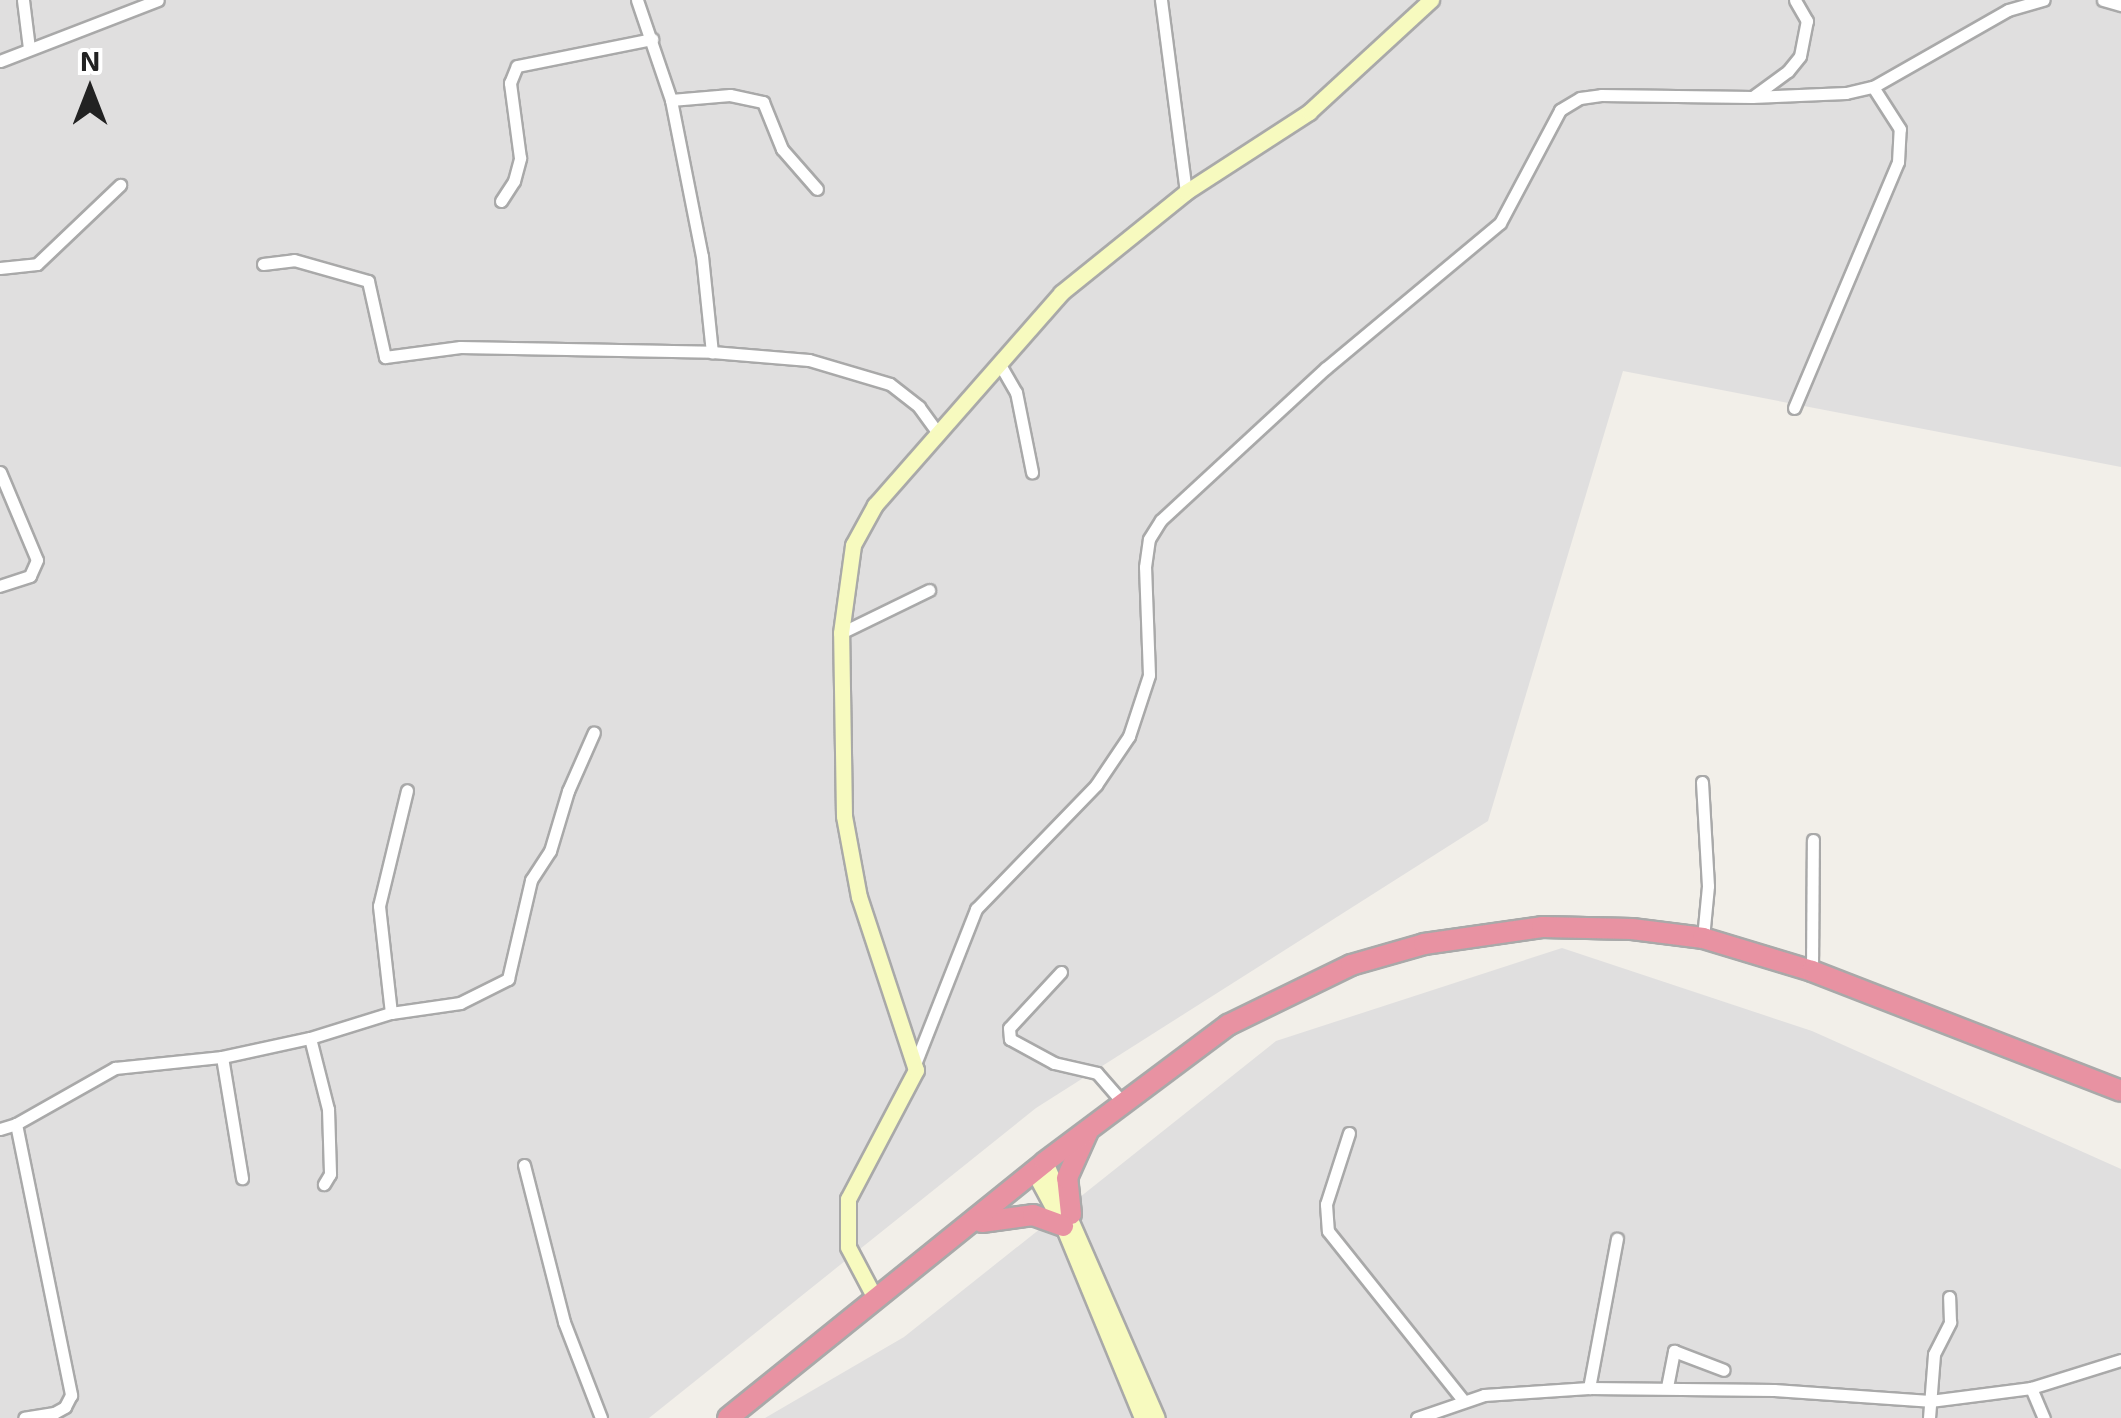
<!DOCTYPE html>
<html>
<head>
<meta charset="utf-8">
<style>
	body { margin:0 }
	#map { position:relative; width:2121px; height:1418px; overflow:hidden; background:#f2efe9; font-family:"Exo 2",sans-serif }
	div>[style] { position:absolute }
	.residential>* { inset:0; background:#e0dfdf }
	.roads { filter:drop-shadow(2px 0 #a9a9a9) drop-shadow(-2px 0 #a9a9a9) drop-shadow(0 2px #a9a9a9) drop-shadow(0 -2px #a9a9a9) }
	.street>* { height:11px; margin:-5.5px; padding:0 5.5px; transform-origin:5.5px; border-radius:5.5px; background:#fff }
	.secondary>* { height:15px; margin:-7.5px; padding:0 7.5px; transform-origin:7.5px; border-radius:7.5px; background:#f7fabf }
	.highway>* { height:20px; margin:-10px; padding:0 10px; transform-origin:10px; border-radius:10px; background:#e892a2 }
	span { translate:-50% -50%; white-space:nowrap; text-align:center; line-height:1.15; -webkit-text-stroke:8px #fff; paint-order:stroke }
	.north { position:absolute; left:40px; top:40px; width:100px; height:100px; -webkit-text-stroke:8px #fff; paint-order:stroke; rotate:0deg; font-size:28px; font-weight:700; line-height:40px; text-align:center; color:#222 }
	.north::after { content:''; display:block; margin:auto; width:35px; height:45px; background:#222; clip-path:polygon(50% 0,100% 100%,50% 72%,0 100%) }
</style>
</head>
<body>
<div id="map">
	<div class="residential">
		<i style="clip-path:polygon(0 0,2121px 0,2121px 467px,1623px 371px,1488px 821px,1036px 1108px,649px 1418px,0 1418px)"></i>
		<i style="clip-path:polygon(1562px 948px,1812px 1031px,2121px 1169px,2121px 1418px,765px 1418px,904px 1337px,1276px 1041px)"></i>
	</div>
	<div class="roads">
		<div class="street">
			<i style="left:23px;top:0;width:48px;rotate:82.9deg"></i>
			<i style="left:637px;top:0;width:106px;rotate:71.2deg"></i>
			<i style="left:671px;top:100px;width:159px;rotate:78.8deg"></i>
			<i style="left:702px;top:256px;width:97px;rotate:84.1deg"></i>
			<i style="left:1161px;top:0;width:194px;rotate:82.6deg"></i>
			<i style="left:2103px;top:0;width:19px;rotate:16deg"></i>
			<i style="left:0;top:61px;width:169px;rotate:-21.1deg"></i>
			<i style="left:1754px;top:96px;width:42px;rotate:-36.3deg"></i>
			<i style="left:1788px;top:71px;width:19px;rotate:-51deg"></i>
			<i style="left:1800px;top:56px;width:36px;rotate:-79deg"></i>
			<i style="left:1807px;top:21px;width:24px;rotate:-120deg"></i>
			<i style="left:671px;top:100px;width:59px;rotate:-4.8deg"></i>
			<i style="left:730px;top:95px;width:34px;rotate:12deg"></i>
			<i style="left:763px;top:102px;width:51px;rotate:68deg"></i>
			<i style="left:782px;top:149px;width:53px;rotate:48.8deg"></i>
			<i style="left:501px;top:201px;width:24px;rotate:-57deg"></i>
			<i style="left:514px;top:181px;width:24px;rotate:-75deg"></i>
			<i style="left:520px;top:158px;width:76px;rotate:-97.6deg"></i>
			<i style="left:510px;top:83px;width:18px;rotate:-68deg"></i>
			<i style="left:517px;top:66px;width:138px;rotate:-11.3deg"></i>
			<i style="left:263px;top:264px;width:31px;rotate:-7deg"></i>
			<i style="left:294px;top:260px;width:77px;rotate:15.8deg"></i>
			<i style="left:368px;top:281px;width:78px;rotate:77.4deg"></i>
			<i style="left:385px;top:357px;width:76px;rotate:-7.6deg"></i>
			<i style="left:460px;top:347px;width:252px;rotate:1.1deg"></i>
			<i style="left:712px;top:352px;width:97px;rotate:4.7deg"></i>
			<i style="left:809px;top:360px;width:84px;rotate:16.5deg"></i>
			<i style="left:890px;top:384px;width:37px;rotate:38deg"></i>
			<i style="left:919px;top:407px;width:34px;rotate:54deg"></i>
			<i style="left:0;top:268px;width:37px;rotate:-6deg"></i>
			<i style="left:37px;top:264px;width:115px;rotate:-43.6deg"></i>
			<i style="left:999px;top:363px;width:34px;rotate:60deg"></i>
			<i style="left:1016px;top:392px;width:82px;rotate:78.7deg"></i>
			<i style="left:1794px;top:408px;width:267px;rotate:-67.1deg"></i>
			<i style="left:1898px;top:162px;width:33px;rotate:-87deg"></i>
			<i style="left:1900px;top:129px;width:50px;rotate:-122.7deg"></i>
			<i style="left:0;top:472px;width:95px;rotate:67.2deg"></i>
			<i style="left:37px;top:560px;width:17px;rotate:114deg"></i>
			<i style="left:30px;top:576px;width:32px;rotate:162deg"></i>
			<i style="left:841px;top:633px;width:98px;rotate:-26deg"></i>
			<i style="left:1702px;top:782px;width:104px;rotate:86.7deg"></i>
			<i style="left:1708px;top:886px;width:52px;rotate:95.5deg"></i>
			<i style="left:1812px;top:971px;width:131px;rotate:-89.6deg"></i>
			<i style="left:1061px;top:972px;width:76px;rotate:132.9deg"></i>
			<i style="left:1009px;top:1028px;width:11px;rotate:85deg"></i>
			<i style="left:1010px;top:1039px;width:50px;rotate:28.6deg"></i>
			<i style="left:1054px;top:1063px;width:44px;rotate:13.1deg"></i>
			<i style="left:1097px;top:1073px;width:38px;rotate:49deg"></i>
			<i style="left:391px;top:1013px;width:108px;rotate:-96.4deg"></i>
			<i style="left:379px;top:906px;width:119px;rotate:-76.4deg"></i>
			<i style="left:310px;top:1038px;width:73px;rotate:75.8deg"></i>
			<i style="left:328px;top:1109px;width:65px;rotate:88.2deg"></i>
			<i style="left:330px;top:1174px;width:12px;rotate:121deg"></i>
			<i style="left:222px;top:1057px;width:123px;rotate:80.6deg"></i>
			<i style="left:915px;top:1064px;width:167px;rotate:-68.5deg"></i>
			<i style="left:976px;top:909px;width:173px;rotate:-45.9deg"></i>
			<i style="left:1096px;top:785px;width:59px;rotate:-56deg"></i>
			<i style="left:1129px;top:736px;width:64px;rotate:-71.8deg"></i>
			<i style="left:1149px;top:675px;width:108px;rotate:-92.1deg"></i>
			<i style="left:1145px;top:567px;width:28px;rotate:-82deg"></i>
			<i style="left:1149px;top:539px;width:22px;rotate:-58deg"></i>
			<i style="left:1161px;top:520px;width:224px;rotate:-42.7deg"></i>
			<i style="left:1326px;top:368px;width:226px;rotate:-39.8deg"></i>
			<i style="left:1500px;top:223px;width:128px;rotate:-62deg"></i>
			<i style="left:1560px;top:110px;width:23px;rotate:-31deg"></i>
			<i style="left:1580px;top:98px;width:21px;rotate:-8deg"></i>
			<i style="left:1601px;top:95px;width:151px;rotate:0.8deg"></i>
			<i style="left:1752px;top:97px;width:94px;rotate:-2.4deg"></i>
			<i style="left:1846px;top:93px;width:28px;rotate:-13deg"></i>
			<i style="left:1873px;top:87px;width:155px;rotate:-29.7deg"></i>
			<i style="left:2008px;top:10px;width:37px;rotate:-16deg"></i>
			<i style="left:16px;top:1124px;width:277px;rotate:78.5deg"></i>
			<i style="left:71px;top:1395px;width:13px;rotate:117deg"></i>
			<i style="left:65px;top:1407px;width:13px;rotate:151deg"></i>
			<i style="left:54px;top:1413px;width:30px;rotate:171deg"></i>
			<i style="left:0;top:1129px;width:17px;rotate:-17deg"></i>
			<i style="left:16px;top:1124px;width:114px;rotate:-29.5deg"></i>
			<i style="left:115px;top:1068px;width:108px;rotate:-5.9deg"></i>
			<i style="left:222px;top:1057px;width:90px;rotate:-12.2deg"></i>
			<i style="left:310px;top:1038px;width:85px;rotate:-17.2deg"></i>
			<i style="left:391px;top:1013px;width:70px;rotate:-8.2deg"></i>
			<i style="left:460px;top:1003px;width:54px;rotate:-26.6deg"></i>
			<i style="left:508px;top:979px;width:102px;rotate:-76.9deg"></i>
			<i style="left:531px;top:880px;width:35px;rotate:-57deg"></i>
			<i style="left:550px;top:851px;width:63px;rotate:-73.3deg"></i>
			<i style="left:568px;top:791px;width:64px;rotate:-66.2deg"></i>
			<i style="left:1349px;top:1133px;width:75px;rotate:107.9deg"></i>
			<i style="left:1326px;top:1204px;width:27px;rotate:86deg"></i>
			<i style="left:1328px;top:1231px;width:215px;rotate:51.4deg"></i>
			<i style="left:524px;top:1165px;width:162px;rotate:75.7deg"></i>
			<i style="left:564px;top:1322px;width:103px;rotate:68.9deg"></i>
			<i style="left:1667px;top:1387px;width:37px;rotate:-79deg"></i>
			<i style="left:1674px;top:1351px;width:53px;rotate:20.8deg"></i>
			<i style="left:1589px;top:1388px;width:152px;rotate:-79.4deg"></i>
			<i style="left:2031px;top:1388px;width:33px;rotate:67deg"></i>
			<i style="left:1417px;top:1418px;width:71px;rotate:-18.9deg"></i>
			<i style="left:1484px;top:1395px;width:105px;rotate:-3.8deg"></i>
			<i style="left:1589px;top:1388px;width:185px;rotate:0.6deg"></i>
			<i style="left:1774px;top:1390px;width:156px;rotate:4deg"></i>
			<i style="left:1930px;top:1401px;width:102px;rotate:-7.3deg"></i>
			<i style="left:2031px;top:1388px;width:94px;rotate:-17.3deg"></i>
			<i style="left:1929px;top:1418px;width:64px;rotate:-85.5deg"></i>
			<i style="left:1934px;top:1354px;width:36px;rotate:-63deg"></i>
			<i style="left:1950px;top:1322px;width:25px;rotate:-92deg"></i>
		</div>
		<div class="secondary">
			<i style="left:1045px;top:1162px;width:279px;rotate:66.4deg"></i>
			<i style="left:1034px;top:1172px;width:61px;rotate:61.8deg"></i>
			<i style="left:1063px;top:1226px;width:208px;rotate:67.6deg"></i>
			<i style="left:876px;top:1300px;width:60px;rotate:-117.8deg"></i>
			<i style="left:848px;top:1247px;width:48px;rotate:-90deg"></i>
			<i style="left:848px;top:1199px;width:146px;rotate:-62.2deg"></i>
			<i style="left:916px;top:1070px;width:182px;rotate:-108.2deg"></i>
			<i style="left:859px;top:897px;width:82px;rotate:-100.5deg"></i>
			<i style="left:844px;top:816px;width:183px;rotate:-90.9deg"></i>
			<i style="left:841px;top:633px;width:89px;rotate:-82.2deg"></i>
			<i style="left:853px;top:545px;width:46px;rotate:-61.2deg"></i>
			<i style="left:875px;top:505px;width:282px;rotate:-48.7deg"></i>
			<i style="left:1061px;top:293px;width:161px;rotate:-38.9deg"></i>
			<i style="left:1186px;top:192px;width:147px;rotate:-33deg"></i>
			<i style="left:1309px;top:112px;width:166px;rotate:-42.6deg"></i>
		</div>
		<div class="highway">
			<i style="left:1071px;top:1214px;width:36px;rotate:-96deg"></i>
			<i style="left:1067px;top:1178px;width:51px;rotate:-65.9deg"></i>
			<i style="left:982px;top:1222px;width:51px;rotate:-7.8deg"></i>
			<i style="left:1033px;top:1215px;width:32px;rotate:20deg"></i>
			<i style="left:728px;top:1418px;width:407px;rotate:-38.9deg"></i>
			<i style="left:1045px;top:1162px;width:229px;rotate:-36.8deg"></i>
			<i style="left:1228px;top:1025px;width:137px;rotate:-26deg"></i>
			<i style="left:1351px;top:965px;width:76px;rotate:-16deg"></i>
			<i style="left:1424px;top:944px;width:119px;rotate:-8.2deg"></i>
			<i style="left:1542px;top:927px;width:90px;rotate:1.3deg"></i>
			<i style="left:1632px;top:929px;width:72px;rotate:7.2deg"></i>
			<i style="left:1703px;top:938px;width:114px;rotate:16.8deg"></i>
			<i style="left:1812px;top:971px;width:331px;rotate:21.2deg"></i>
		</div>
	</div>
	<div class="north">N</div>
</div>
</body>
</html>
